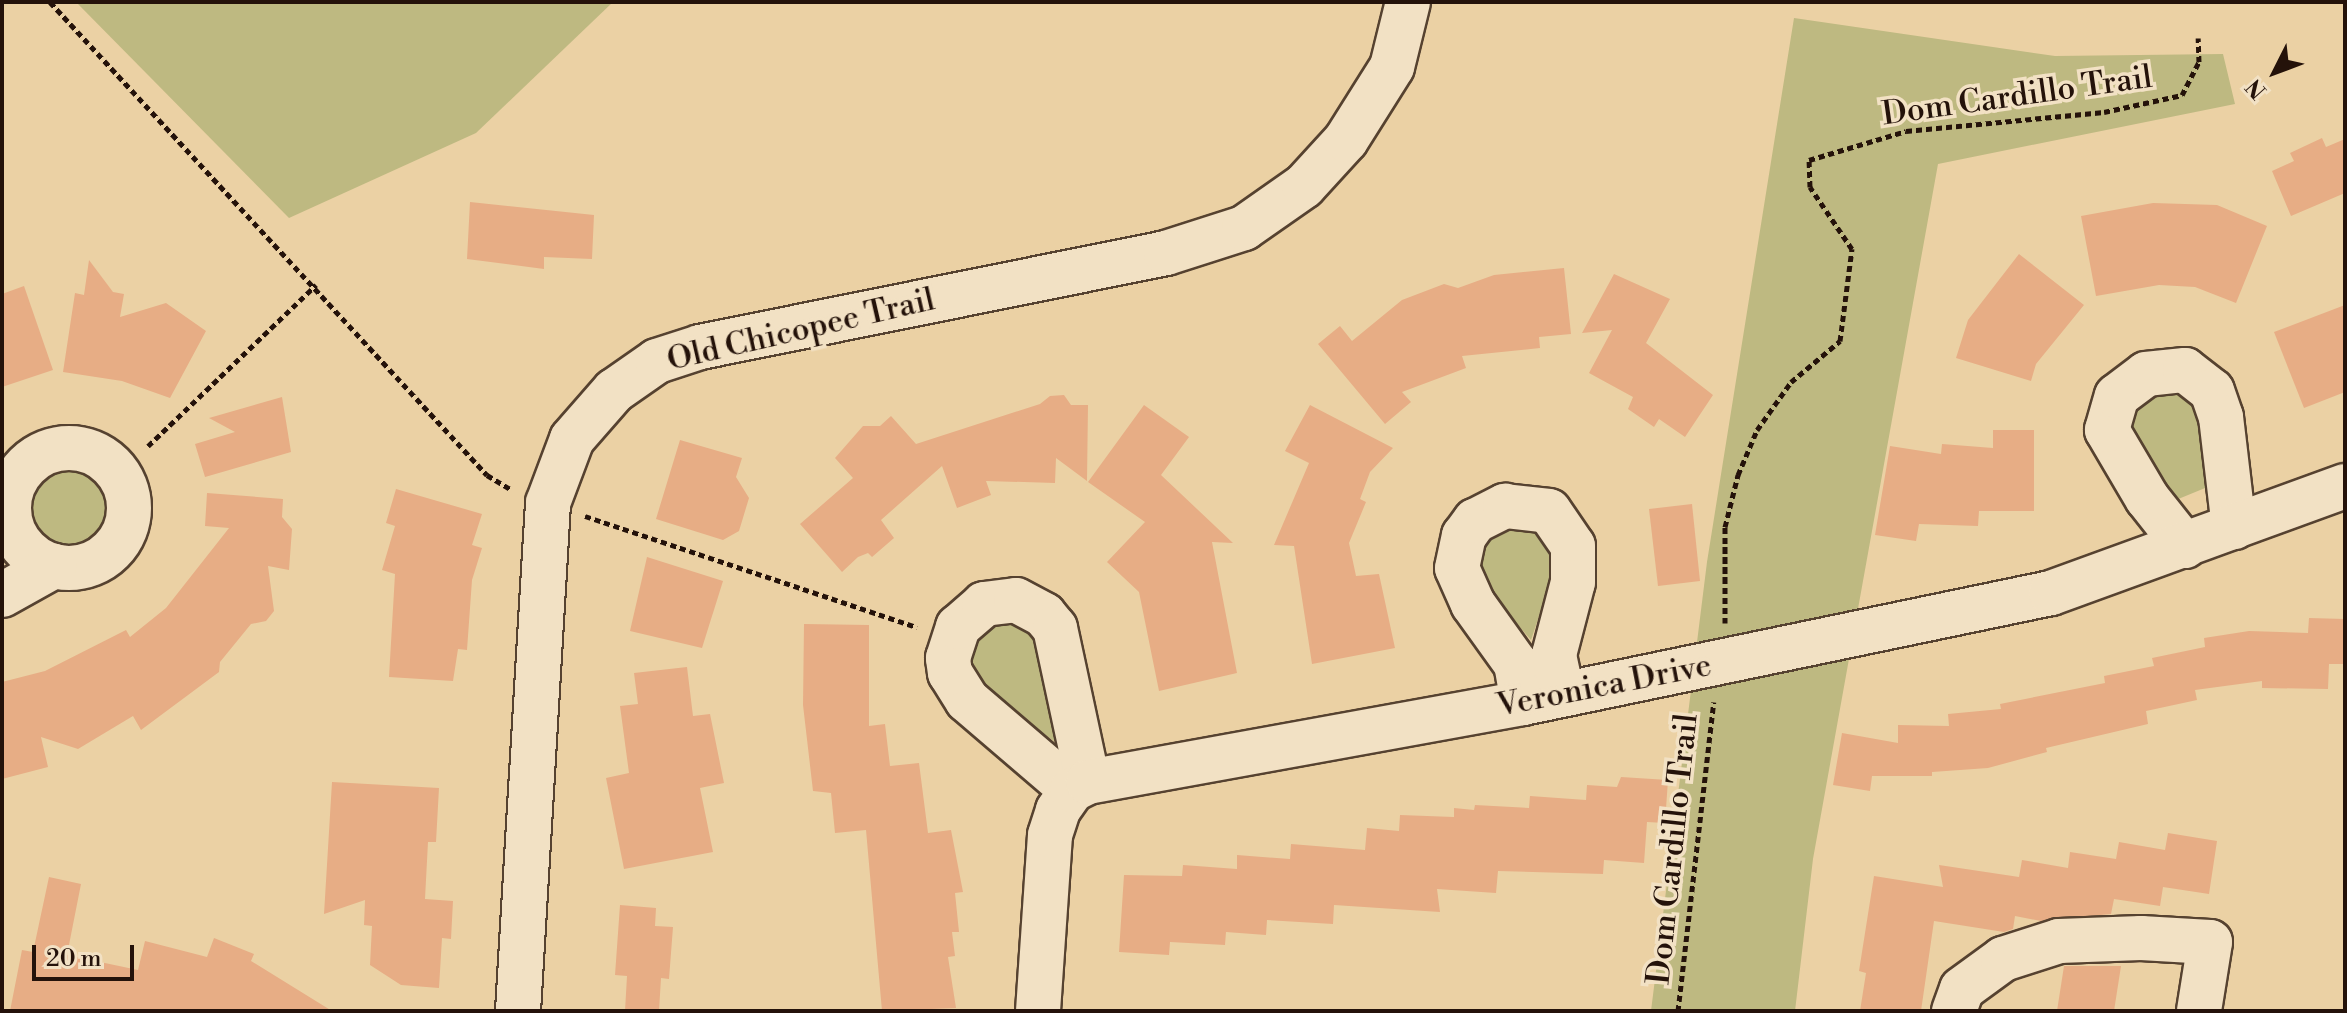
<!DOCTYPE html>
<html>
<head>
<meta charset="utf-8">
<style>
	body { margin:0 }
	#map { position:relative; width:2347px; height:1013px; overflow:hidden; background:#ebd1a4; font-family:"Libre Bodoni",serif }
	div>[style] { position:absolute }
	.green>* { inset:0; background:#beb981 }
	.round { border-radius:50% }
	.building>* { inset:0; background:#e7ad85 }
	.path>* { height:5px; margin-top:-2.5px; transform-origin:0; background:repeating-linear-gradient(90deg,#24120a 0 6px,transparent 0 10px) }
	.roads { filter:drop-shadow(2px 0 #564230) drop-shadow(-2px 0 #564230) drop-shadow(0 2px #564230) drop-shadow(0 -2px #564230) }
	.minor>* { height:44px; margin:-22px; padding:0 22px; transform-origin:22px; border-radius:22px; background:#f2e1c4 }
	.minor>.ring { margin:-22px; padding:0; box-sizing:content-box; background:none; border:44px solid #f2e1c4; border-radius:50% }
	span { translate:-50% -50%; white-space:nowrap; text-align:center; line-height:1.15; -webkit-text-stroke:7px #f2e1c4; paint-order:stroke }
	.street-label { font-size:32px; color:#24120a }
	.frame { position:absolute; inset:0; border:4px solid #24120a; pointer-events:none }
	.north { position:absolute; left:2235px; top:32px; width:80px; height:80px; -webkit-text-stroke:6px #f2e1c4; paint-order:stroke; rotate:228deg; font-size:22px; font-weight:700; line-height:32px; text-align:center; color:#24120a }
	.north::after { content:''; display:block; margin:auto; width:28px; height:36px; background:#24120a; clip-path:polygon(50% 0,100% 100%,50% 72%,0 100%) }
	.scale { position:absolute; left:32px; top:945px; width:102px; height:36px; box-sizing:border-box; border:4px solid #24120a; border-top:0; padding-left:10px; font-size:24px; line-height:28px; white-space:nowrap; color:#24120a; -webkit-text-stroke:6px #f2e1c4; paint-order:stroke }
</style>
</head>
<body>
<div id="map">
	<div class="green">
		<i style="clip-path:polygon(76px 2px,613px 2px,476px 133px,289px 218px)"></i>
		<i style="clip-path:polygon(1794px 18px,2055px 56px,2223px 54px,2235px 104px,1938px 164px,1813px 859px,1795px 1011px,1651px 1011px,1707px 562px)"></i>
		<i style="clip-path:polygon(2175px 389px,2200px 408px,2210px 486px,2171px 502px,2126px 437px,2136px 400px)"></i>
		<i class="round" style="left:28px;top:468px;width:80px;height:80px"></i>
		<i style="clip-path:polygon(1500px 527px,1535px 529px,1553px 548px,1554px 572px,1531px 640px,1487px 590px,1476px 564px,1481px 544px)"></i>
		<i style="clip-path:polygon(1015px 621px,1034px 631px,1059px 739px,1054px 741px,984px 693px,970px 675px,971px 641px,990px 624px)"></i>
	</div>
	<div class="building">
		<i style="clip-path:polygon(2322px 138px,2326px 147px,2345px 139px,2345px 193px,2291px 216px,2272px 171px,2294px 161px,2290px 153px)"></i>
		<i style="clip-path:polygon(470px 202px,594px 215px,592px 259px,544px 257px,544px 269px,467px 259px)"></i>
		<i style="clip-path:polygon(2153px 203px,2217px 205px,2267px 226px,2236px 303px,2195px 287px,2159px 285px,2096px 296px,2081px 216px)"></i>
		<i style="clip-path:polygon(2019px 254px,2084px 305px,2036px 364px,2031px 381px,1956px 358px,1968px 320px)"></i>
		<i style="clip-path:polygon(89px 260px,113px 292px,124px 294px,120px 317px,166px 303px,206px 331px,170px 398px,122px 381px,63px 372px,75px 293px,84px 295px)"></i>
		<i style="clip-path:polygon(1564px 268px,1571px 334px,1539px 337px,1540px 348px,1462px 356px,1466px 368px,1402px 392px,1411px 402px,1385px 424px,1318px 344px,1340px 326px,1352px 341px,1402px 300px,1444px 284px,1458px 288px,1494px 275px)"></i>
		<i style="clip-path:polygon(1614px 274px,1670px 299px,1646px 343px,1713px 395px,1685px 437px,1659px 419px,1654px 427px,1628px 409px,1633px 397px,1589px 373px,1612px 330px,1582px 333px)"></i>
		<i style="clip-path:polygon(24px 286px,53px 370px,2px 387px,2px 294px)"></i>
		<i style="clip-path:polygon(2345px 305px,2345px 392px,2304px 408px,2274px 332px)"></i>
		<i style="clip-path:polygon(1064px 395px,1071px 405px,1088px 405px,1087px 481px,1056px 458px,1055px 483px,986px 481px,991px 495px,957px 508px,942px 466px,881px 520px,894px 538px,872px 557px,868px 553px,858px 557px,842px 572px,800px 524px,853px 478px,835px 458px,863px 426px,880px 426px,891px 416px,916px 444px,1040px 404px,1050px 396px)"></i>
		<i style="clip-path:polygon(282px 397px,291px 452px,205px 477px,195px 444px,235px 432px,209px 418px)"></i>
		<i style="clip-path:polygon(1144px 405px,1189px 437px,1161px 475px,1233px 543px,1212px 542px,1237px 673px,1159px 691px,1139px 592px,1107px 562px,1145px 522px,1088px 482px)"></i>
		<i style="clip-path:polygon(1310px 405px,1393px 448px,1370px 472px,1360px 499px,1366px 502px,1349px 543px,1356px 576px,1379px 574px,1395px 648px,1312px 664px,1294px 546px,1274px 545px,1309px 463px,1285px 451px)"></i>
		<i style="clip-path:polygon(1993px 430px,2034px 430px,2034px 511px,1979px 511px,1978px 526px,1919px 524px,1916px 541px,1875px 535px,1890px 446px,1941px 454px,1942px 444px,1993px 448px)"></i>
		<i style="clip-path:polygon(680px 440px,742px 458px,736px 477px,749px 498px,739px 531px,723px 540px,656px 519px)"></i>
		<i style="clip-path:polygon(396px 489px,482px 514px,472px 545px,482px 548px,472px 580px,467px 650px,458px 649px,453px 681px,389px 677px,395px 574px,382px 570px,395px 526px,386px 523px)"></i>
		<i style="clip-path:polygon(207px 493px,283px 499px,282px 517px,292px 529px,289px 570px,268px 566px,274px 611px,266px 621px,251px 624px,220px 662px,219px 672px,141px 730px,133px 716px,78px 749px,41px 737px,48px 767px,2px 779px,2px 682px,45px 671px,126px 630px,130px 637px,166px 608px,229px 528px,205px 526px)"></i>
		<i style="clip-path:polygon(1692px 504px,1700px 581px,1658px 586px,1649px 509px)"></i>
		<i style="clip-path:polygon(647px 557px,723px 581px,702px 648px,630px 631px)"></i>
		<i style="clip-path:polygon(2309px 618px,2345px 619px,2345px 664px,2329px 664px,2328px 689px,2262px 688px,2262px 681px,2195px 690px,2197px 700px,2146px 711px,2148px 724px,2046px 748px,2047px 752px,1988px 768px,1932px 772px,1932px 776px,1872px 776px,1870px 791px,1833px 785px,1842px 733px,1898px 743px,1898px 725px,1949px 726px,1948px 714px,2001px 709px,2000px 704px,2105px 683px,2104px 676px,2154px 666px,2152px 658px,2205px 647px,2204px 638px,2249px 631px,2308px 633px)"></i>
		<i style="clip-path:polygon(804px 624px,869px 625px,869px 726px,885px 724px,890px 766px,919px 763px,928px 833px,951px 830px,963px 892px,955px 893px,959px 932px,952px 932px,955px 956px,948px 957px,956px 1008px,882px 1011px,866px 830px,835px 833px,831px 793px,813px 791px,803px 705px)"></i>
		<i style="clip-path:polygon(687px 667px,693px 716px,710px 714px,724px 783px,700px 788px,713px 852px,624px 869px,606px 778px,629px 773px,620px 706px,638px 704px,634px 673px)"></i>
		<i style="clip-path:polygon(1621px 777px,1668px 780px,1665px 823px,1647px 822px,1644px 863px,1604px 860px,1603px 874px,1498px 871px,1496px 893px,1437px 889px,1440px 912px,1334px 905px,1333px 924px,1267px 920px,1266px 935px,1226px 932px,1225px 945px,1170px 942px,1169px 955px,1119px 952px,1124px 875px,1182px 876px,1183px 865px,1237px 869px,1237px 855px,1290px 859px,1291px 844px,1365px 850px,1367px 828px,1399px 831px,1400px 815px,1454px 817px,1454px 808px,1474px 810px,1475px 805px,1529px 808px,1530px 796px,1586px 800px,1587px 785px,1617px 787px)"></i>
		<i style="clip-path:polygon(332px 782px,439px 788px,436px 842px,428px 842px,425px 899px,453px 901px,451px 939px,442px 938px,439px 988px,401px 985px,370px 965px,372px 926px,364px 925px,365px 900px,324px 914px)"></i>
		<i style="clip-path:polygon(2168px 833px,2217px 841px,2209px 894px,2163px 887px,2160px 906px,2114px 899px,2111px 914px,2041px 921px,2015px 916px,2013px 929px,2004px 932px,1934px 921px,1921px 1011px,1860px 1011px,1866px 973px,1859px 971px,1874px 876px,1943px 887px,1939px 865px,2019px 877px,2022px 860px,2068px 868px,2070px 852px,2116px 859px,2119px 842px,2165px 850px)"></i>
		<i style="clip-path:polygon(49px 877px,81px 884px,67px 955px,138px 970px,145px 941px,207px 957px,214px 938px,254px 954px,251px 961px,332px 1011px,10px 1011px,22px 950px,33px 952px)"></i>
		<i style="clip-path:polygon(620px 905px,656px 908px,655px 926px,673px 927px,669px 979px,661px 978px,659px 1011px,625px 1011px,627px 976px,615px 975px)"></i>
		<i style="clip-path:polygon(2064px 966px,2121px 966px,2114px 1011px,2057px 1011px)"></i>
	</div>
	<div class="path">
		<i style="left:50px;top:2px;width:644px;rotate:47.27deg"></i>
		<i style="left:487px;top:475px;width:29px;rotate:31deg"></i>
		<i style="left:148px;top:446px;width:233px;rotate:-43.8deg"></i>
		<i style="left:585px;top:516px;width:350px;rotate:18.5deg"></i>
		<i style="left:1725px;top:623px;width:96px;rotate:-90deg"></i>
		<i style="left:1725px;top:527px;width:54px;rotate:-76deg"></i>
		<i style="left:1738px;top:475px;width:49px;rotate:-67.1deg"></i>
		<i style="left:1757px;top:430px;width:59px;rotate:-54.7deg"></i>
		<i style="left:1791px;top:382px;width:64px;rotate:-39.9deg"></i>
		<i style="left:1840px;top:341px;width:93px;rotate:-82.6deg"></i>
		<i style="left:1852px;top:249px;width:75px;rotate:-124.1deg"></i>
		<i style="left:1810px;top:187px;width:27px;rotate:-92deg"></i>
		<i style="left:1809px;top:160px;width:101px;rotate:-16.6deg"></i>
		<i style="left:1906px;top:131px;width:199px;rotate:-5.5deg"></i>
		<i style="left:2104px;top:112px;width:80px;rotate:-12.3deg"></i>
		<i style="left:2182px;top:95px;width:37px;rotate:-63deg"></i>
		<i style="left:2199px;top:62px;width:24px;rotate:-92deg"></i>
		<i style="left:1678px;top:1011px;width:311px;rotate:-83.4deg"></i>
	</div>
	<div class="roads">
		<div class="minor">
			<i class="ring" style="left:9px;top:448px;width:76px;height:76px"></i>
			<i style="left:2185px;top:546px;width:61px;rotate:-128.4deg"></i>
			<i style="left:2147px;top:498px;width:79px;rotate:-120.5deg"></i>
			<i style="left:2107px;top:430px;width:35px;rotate:-74deg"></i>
			<i style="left:2117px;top:396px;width:36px;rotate:-37deg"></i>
			<i style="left:2146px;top:374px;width:39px;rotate:-6deg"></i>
			<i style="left:2185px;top:370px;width:34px;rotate:38deg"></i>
			<i style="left:2212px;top:391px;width:28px;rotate:71deg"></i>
			<i style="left:2221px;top:417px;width:111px;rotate:83.3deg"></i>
			<i style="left:2px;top:595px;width:60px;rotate:-29.1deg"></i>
			<i style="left:1523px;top:703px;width:40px;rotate:-100deg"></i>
			<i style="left:1516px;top:664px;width:74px;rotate:-125.6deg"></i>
			<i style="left:1473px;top:604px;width:39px;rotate:-114deg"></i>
			<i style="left:1457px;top:568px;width:33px;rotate:-78deg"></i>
			<i style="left:1464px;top:536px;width:19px;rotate:-54deg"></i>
			<i style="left:1475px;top:521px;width:34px;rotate:-27deg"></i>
			<i style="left:1505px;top:506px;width:44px;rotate:6.5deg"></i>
			<i style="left:1549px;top:511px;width:42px;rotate:55.6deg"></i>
			<i style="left:1573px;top:546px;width:36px;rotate:90deg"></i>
			<i style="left:1573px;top:582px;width:75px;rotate:104.6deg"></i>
			<i style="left:1554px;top:655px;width:40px;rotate:78deg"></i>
			<i style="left:1072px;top:790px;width:138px;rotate:-139.4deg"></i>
			<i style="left:967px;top:700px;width:32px;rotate:-122deg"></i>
			<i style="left:950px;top:673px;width:15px;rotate:-98deg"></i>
			<i style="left:948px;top:658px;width:33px;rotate:-72deg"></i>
			<i style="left:958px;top:627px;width:35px;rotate:-41deg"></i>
			<i style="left:984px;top:604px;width:32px;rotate:-7deg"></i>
			<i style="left:1016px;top:600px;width:32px;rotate:28deg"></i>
			<i style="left:1044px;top:615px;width:17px;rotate:50deg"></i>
			<i style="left:1055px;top:628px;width:157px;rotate:77.9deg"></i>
			<i style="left:518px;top:1011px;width:509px;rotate:-86.62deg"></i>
			<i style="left:548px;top:503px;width:68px;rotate:-69.4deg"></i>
			<i style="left:572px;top:439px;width:64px;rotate:-48.8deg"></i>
			<i style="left:614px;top:391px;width:52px;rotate:-34.9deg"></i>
			<i style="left:657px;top:361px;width:45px;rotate:-18deg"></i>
			<i style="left:700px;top:347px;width:475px;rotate:-11.4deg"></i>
			<i style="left:1166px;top:253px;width:82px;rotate:-17.8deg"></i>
			<i style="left:1244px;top:228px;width:73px;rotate:-35deg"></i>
			<i style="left:1304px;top:186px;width:62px;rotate:-47.6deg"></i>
			<i style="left:1346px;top:140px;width:86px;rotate:-57.8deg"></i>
			<i style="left:1392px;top:67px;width:67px;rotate:-76.2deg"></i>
			<i style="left:1038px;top:1011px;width:176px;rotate:-86.1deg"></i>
			<i style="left:1050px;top:835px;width:26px;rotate:-72deg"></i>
			<i style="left:1058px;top:810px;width:24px;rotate:-55deg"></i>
			<i style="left:1072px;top:790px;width:18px;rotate:-27deg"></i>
			<i style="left:1088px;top:782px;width:442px;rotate:-10.3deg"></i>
			<i style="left:1523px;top:703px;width:539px;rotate:-11.77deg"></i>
			<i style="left:2051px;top:593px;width:313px;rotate:-20deg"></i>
			<i style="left:1954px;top:1011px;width:23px;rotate:-70deg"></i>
			<i style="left:1962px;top:989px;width:51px;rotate:-36.2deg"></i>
			<i style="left:2003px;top:959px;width:59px;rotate:-17.8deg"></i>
			<i style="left:2059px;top:941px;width:82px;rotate:-2.1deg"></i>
			<i style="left:2141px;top:938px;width:69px;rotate:3.3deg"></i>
			<i style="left:2210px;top:942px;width:70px;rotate:99.1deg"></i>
		</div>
	</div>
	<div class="street-label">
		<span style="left:2017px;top:96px;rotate:-8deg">Dom Cardillo Trail</span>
		<span style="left:801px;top:330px;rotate:-13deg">Old Chicopee Trail</span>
		<span style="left:1604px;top:686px;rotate:-11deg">Veronica Drive</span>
		<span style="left:1673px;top:849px;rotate:-84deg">Dom Cardillo Trail</span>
	</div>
	<div class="frame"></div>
	<div class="north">N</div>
	<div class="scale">20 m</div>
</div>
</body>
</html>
